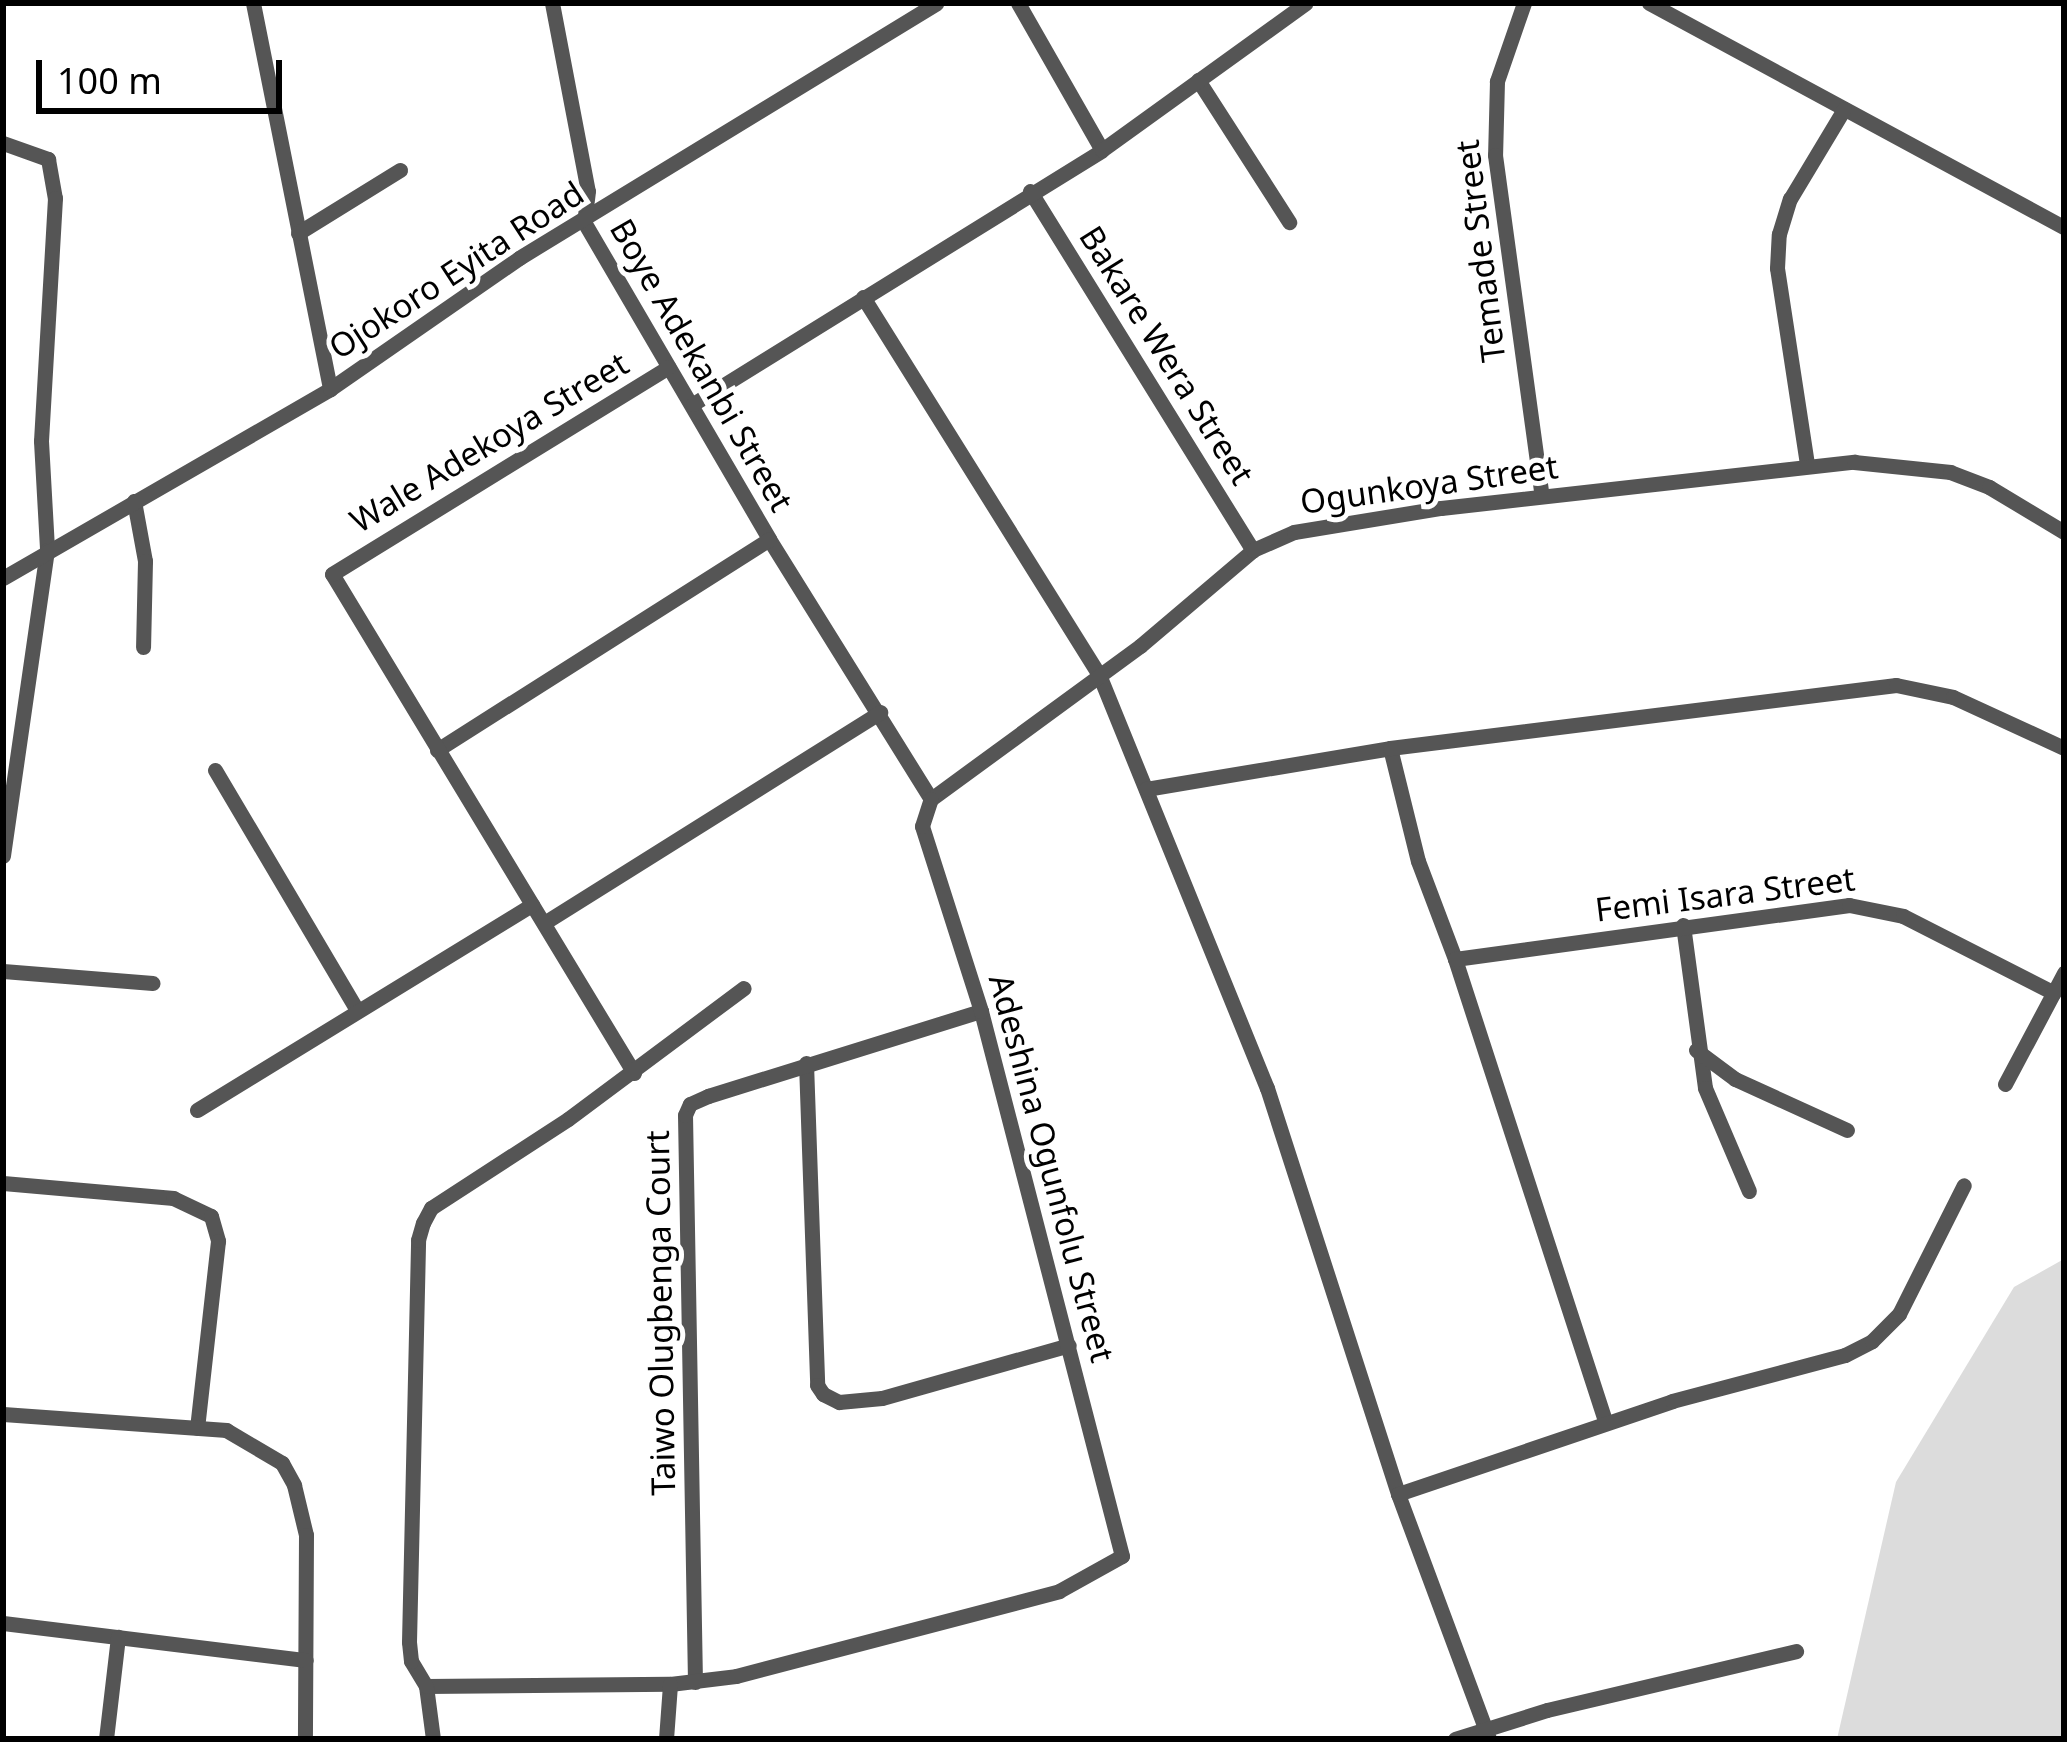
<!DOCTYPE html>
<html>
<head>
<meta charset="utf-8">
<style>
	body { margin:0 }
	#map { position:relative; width:2067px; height:1742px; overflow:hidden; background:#fff; font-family:"Noto Sans",sans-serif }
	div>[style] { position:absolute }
	.green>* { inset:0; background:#dcdcdc }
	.minor>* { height:15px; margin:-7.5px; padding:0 7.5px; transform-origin:7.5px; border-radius:7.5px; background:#555 }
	span { translate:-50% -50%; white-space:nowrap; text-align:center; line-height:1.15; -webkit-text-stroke:10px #fff; paint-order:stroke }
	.street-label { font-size:33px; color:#000 }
	.frame { position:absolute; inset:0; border:6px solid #000; pointer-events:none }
	.scale { position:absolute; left:36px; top:60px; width:246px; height:54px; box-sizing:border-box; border:6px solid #000; border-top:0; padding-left:15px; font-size:36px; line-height:42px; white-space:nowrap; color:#000; -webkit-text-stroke:9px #fff; paint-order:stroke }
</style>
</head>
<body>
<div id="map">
	<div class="green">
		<i style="clip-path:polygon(2064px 1259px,2064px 1739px,1837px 1739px,1896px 1482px,2014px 1287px)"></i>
	</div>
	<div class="minor">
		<i style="left:253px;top:3px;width:394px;rotate:78.7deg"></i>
		<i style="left:552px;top:3px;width:191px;rotate:79.2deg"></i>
		<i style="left:588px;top:191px;width:31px;rotate:97deg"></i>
		<i style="left:1018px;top:3px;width:169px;rotate:60.3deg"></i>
		<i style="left:1524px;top:3px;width:83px;rotate:109.1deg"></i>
		<i style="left:1497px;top:81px;width:74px;rotate:91.5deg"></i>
		<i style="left:1495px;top:155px;width:344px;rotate:82.2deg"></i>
		<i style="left:1649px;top:3px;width:472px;rotate:28.4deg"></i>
		<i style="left:1198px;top:80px;width:169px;rotate:57.3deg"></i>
		<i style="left:3px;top:143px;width:48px;rotate:19.6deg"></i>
		<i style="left:48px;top:159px;width:40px;rotate:80deg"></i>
		<i style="left:55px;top:198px;width:243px;rotate:93.3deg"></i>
		<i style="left:41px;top:441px;width:109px;rotate:86.8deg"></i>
		<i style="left:47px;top:550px;width:309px;rotate:98.2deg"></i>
		<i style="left:1030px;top:191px;width:423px;rotate:58.2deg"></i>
		<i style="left:584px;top:222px;width:367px;rotate:59.7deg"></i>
		<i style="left:769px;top:539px;width:306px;rotate:58.1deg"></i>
		<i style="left:298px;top:233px;width:120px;rotate:-31.7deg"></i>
		<i style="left:863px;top:297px;width:448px;rotate:58deg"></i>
		<i style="left:1100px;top:677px;width:444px;rotate:67.9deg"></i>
		<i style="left:1267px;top:1088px;width:427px;rotate:72.1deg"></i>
		<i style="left:1398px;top:1494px;width:261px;rotate:69.6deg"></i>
		<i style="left:693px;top:404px;width:481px;rotate:-31.8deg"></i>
		<i style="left:1102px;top:150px;width:251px;rotate:-35.8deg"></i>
		<i style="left:1807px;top:464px;width:198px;rotate:-98.7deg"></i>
		<i style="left:1777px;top:268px;width:34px;rotate:-87deg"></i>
		<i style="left:1779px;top:234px;width:37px;rotate:-73deg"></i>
		<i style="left:1790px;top:199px;width:105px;rotate:-59deg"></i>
		<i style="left:134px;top:501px;width:61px;rotate:79.6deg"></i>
		<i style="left:145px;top:561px;width:86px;rotate:91.3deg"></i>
		<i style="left:3px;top:578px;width:378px;rotate:-30deg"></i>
		<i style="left:330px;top:389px;width:230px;rotate:-34.7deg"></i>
		<i style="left:519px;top:258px;width:489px;rotate:-31.4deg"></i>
		<i style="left:1390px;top:748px;width:116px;rotate:76.1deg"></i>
		<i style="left:1418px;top:861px;width:105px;rotate:69.3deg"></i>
		<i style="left:1455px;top:959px;width:488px;rotate:72deg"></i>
		<i style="left:437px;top:750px;width:393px;rotate:-32.4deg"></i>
		<i style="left:215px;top:770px;width:279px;rotate:59.4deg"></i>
		<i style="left:1146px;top:789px;width:247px;rotate:-9.5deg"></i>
		<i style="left:1390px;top:748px;width:510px;rotate:-7.1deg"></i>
		<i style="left:1896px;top:685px;width:58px;rotate:11.9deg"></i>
		<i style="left:1953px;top:697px;width:122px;rotate:24.7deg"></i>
		<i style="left:931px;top:799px;width:259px;rotate:-36.2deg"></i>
		<i style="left:1140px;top:646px;width:148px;rotate:-40.3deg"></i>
		<i style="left:1253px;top:550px;width:45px;rotate:-23.7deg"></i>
		<i style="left:1294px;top:532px;width:149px;rotate:-9.3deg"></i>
		<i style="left:1441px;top:508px;width:416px;rotate:-6.4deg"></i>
		<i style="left:1854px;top:462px;width:97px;rotate:5.9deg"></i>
		<i style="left:1950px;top:472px;width:42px;rotate:21deg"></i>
		<i style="left:1989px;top:487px;width:87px;rotate:31deg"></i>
		<i style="left:544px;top:923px;width:397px;rotate:-32.1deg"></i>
		<i style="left:1683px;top:925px;width:164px;rotate:82.3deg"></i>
		<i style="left:1705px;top:1088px;width:112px;rotate:66.9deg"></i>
		<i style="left:1455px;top:959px;width:398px;rotate:-7.8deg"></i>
		<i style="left:1849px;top:905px;width:55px;rotate:11.5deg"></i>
		<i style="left:1903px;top:916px;width:169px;rotate:27deg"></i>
		<i style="left:3px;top:971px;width:150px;rotate:4.6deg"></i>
		<i style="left:1696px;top:1050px;width:49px;rotate:36.6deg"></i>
		<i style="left:1735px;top:1079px;width:123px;rotate:24.5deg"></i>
		<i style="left:806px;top:1063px;width:322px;rotate:88deg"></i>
		<i style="left:817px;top:1385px;width:11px;rotate:56deg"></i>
		<i style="left:823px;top:1394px;width:18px;rotate:27deg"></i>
		<i style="left:839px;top:1402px;width:43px;rotate:-5.3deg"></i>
		<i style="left:882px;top:1398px;width:194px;rotate:-15.8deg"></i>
		<i style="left:634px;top:1073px;width:583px;rotate:-121.18deg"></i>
		<i style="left:332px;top:574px;width:395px;rotate:-31.6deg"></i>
		<i style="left:2005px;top:1084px;width:126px;rotate:-62deg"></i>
		<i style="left:197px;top:1110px;width:393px;rotate:-31.5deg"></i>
		<i style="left:3px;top:1183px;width:171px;rotate:5deg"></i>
		<i style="left:173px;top:1198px;width:42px;rotate:25.3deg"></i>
		<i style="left:211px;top:1216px;width:26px;rotate:74deg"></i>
		<i style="left:218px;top:1241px;width:188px;rotate:96.4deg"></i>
		<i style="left:3px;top:1414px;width:224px;rotate:4.1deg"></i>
		<i style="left:226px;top:1430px;width:65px;rotate:30.5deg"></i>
		<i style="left:282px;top:1463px;width:25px;rotate:61deg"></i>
		<i style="left:294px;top:1485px;width:51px;rotate:76.5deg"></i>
		<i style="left:306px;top:1535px;width:204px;rotate:90.3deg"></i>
		<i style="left:1398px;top:1494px;width:289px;rotate:-18.7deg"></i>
		<i style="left:1672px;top:1401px;width:179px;rotate:-14.9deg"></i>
		<i style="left:1845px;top:1355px;width:30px;rotate:-27deg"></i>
		<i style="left:1872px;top:1341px;width:38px;rotate:-45deg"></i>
		<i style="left:1899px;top:1314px;width:144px;rotate:-63.3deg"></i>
		<i style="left:3px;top:1623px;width:305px;rotate:7deg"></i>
		<i style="left:695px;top:1682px;width:567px;rotate:-91.01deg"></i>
		<i style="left:685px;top:1115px;width:12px;rotate:-66deg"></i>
		<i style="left:690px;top:1104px;width:20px;rotate:-24deg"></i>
		<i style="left:708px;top:1096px;width:286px;rotate:-17.3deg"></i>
		<i style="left:426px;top:1686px;width:244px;rotate:-0.5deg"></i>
		<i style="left:670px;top:1684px;width:66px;rotate:-6.9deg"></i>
		<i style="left:736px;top:1676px;width:334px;rotate:-14.7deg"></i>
		<i style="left:1059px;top:1591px;width:72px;rotate:-29.1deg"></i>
		<i style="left:1122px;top:1556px;width:563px;rotate:-104.51deg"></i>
		<i style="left:981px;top:1011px;width:194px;rotate:-107.7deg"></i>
		<i style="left:922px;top:826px;width:28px;rotate:-72deg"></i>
		<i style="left:106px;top:1739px;width:103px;rotate:-83.3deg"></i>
		<i style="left:433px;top:1739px;width:53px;rotate:-97.5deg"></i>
		<i style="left:426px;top:1686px;width:29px;rotate:-121deg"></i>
		<i style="left:411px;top:1661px;width:19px;rotate:-96deg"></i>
		<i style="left:409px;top:1642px;width:402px;rotate:-88.7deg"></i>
		<i style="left:418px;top:1240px;width:18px;rotate:-74deg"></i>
		<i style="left:423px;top:1223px;width:17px;rotate:-62deg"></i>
		<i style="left:431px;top:1208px;width:163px;rotate:-33deg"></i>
		<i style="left:568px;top:1119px;width:219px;rotate:-36.7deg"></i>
		<i style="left:666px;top:1739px;width:55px;rotate:-85.8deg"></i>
		<i style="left:1455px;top:1739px;width:96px;rotate:-17.5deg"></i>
		<i style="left:1547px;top:1710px;width:256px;rotate:-13.3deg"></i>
	</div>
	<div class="street-label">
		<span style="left:1480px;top:251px;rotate:-97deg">Temade Street</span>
		<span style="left:456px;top:270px;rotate:-33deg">Ojokoro Eyita Road</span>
		<span style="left:1167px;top:355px;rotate:58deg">Bakare Wera Street</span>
		<span style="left:702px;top:365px;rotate:60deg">Boye Adekanbi Street</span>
		<span style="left:489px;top:442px;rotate:-31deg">Wale Adekoya Street</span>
		<span style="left:1429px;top:484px;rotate:-8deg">Ogunkoya Street</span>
		<span style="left:1725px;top:894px;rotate:-7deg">Femi Isara Street</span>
		<span style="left:1052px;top:1168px;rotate:75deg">Adeshina Ogunfolu Street</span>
		<span style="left:660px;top:1313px;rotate:-91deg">Taiwo Olugbenga Court</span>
	</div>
	<div class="frame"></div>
	<div class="scale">100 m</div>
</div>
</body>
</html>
